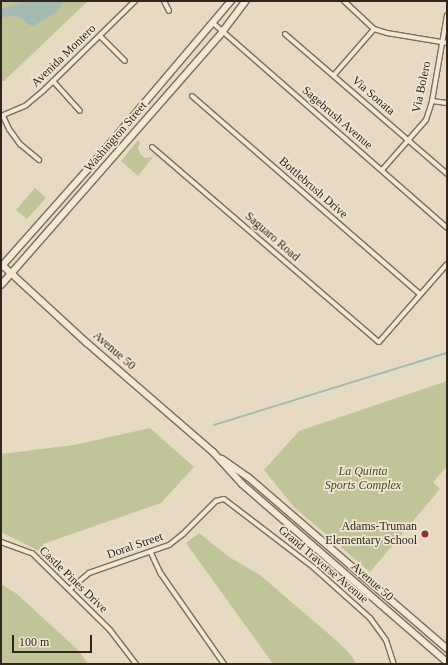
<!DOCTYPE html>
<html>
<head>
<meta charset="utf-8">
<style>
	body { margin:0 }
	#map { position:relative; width:448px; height:665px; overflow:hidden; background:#e7dac2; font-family:Georgia,serif }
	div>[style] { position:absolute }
	.green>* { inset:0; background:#c1c398 }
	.water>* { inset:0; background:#a4bbb2 }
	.stream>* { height:1.5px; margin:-0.75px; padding:0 0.75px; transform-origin:0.75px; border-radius:0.75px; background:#a4bbb2 }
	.roads { filter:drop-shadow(1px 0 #7f6c5c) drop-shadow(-1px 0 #7f6c5c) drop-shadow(0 1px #7f6c5c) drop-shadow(0 -1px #7f6c5c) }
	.street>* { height:4px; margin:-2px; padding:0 2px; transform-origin:2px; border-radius:2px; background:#f3e8d4 }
	.secondary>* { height:6px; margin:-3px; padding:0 3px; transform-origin:3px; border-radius:3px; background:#f3e8d4 }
	.dots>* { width:11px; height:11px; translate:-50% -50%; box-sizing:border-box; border:2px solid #f0e5d1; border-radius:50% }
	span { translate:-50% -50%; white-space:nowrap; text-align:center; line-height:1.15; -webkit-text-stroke:3.5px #f0e5d1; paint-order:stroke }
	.street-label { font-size:12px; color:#31261e }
	.park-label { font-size:12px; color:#444a27; font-style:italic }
	.poi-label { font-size:12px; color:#31261e }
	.right { translate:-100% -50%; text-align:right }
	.frame { position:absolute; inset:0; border:2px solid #31261e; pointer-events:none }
	.scale { position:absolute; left:12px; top:635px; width:80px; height:18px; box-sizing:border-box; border:2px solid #31261e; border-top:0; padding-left:5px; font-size:12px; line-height:14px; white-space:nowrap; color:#31261e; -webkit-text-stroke:3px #f0e5d1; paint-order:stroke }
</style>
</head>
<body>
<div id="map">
	<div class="green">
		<i style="clip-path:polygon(1px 1px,88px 1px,4px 81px,1px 81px)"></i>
		<i style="clip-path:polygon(138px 140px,140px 142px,138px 149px,141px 155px,145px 158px,153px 157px,138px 176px,121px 161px)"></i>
		<i style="clip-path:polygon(35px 188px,46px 198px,27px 219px,16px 210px)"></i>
		<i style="clip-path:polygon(447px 381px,447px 466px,433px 482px,440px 489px,370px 572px,294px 507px,264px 470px,299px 431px)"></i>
		<i style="clip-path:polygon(150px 428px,194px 467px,161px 503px,43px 544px,45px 551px,41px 552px,1px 532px,1px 454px,74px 445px)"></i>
		<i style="clip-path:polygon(199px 533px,229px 557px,260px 575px,338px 642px,352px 656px,356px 664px,273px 664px,186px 543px)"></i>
		<i style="clip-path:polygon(1px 584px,17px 594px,79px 651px,88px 664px,1px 664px)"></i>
	</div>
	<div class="water">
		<i style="clip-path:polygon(25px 1px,65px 1px,54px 14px,33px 26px,28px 24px,21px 18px,13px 16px,1px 17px,1px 9px)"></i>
	</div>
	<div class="stream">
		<i style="left:214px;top:425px;width:244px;rotate:-17.2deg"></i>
	</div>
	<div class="roads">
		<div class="street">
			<i style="left:164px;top:1px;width:11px;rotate:63deg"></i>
			<i style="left:344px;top:1px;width:41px;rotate:43deg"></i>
			<i style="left:374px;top:29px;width:14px;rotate:17deg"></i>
			<i style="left:387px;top:33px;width:61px;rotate:9.5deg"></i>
			<i style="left:213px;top:23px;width:311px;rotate:41.2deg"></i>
			<i style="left:285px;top:34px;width:214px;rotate:40.8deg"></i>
			<i style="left:100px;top:36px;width:35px;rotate:45deg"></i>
			<i style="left:334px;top:75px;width:61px;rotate:-49deg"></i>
			<i style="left:53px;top:81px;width:40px;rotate:48deg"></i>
			<i style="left:192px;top:96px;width:302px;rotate:41deg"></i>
			<i style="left:432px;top:101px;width:15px;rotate:8deg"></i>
			<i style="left:1px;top:116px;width:26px;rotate:-23deg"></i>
			<i style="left:25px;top:106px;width:23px;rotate:-40deg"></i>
			<i style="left:43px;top:91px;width:129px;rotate:-44.4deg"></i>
			<i style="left:3px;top:116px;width:14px;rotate:65deg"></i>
			<i style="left:9px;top:129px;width:19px;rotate:54deg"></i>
			<i style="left:20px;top:144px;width:25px;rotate:40deg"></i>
			<i style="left:152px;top:147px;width:299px;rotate:40.7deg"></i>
			<i style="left:379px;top:342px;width:103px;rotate:-48.9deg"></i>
			<i style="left:382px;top:170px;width:67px;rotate:-48.7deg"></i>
			<i style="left:426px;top:120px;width:20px;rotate:-72deg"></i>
			<i style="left:432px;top:101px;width:87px;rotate:-80.1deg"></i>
			<i style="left:1px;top:542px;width:33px;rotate:20deg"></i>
			<i style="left:32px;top:553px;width:110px;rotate:44.6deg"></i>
			<i style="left:110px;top:630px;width:43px;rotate:52.6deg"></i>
			<i style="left:151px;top:553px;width:23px;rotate:65deg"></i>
			<i style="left:161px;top:574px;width:110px;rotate:55deg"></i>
			<i style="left:70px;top:589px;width:25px;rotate:-40deg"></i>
			<i style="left:89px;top:573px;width:85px;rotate:-19.3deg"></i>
			<i style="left:169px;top:545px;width:18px;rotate:-38deg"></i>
			<i style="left:183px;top:534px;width:47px;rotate:-45deg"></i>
			<i style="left:216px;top:501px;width:8px;rotate:-14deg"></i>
			<i style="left:224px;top:499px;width:112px;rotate:37.4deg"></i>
			<i style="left:313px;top:567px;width:76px;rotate:41.8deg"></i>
			<i style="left:370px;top:618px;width:27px;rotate:54deg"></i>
			<i style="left:386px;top:640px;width:25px;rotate:72deg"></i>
		</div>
		<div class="secondary">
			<i style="left:1px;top:264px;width:117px;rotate:42.6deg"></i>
			<i style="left:87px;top:343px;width:167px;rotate:40.9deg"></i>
			<i style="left:213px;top:452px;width:43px;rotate:47.8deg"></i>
			<i style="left:242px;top:484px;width:271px;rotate:41deg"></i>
			<i style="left:1px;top:267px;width:143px;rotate:-48.4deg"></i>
			<i style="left:96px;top:160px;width:209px;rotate:-49.7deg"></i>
			<i style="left:1px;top:285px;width:337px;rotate:-48.8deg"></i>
			<i style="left:223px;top:31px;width:38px;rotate:-53deg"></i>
			<i style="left:222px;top:459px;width:32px;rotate:35deg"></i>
			<i style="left:248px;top:477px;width:263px;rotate:40.8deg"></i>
		</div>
	</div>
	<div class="dots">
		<i style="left:425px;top:534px;background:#86343a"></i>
	</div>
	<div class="street-label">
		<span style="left:64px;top:56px;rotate:-44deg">Avenida Montero</span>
		<span style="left:422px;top:87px;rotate:-78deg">Via Bolero</span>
		<span style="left:373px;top:96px;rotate:41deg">Via Sonata</span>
		<span style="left:337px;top:118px;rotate:41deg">Sagebrush Avenue</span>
		<span style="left:116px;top:137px;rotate:-49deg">Washington Street</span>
		<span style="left:313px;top:188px;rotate:41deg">Bottlebrush Drive</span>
		<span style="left:272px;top:237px;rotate:41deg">Saguaro Road</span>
		<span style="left:114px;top:351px;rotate:41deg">Avenue 50</span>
		<span style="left:135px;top:546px;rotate:-19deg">Doral Street</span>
		<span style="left:323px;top:565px;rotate:40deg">Grand Traverse Avenue</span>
		<span style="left:73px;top:580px;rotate:44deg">Castle Pines Drive</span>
		<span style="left:372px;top:582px;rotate:41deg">Avenue 50</span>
	</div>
	<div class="park-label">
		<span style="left:363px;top:479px">La Quinta<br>Sports Complex</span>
	</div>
	<div class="poi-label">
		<span class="right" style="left:417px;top:534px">Adams-Truman<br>Elementary School</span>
	</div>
	<div class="frame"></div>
	<div class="scale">100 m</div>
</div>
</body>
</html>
